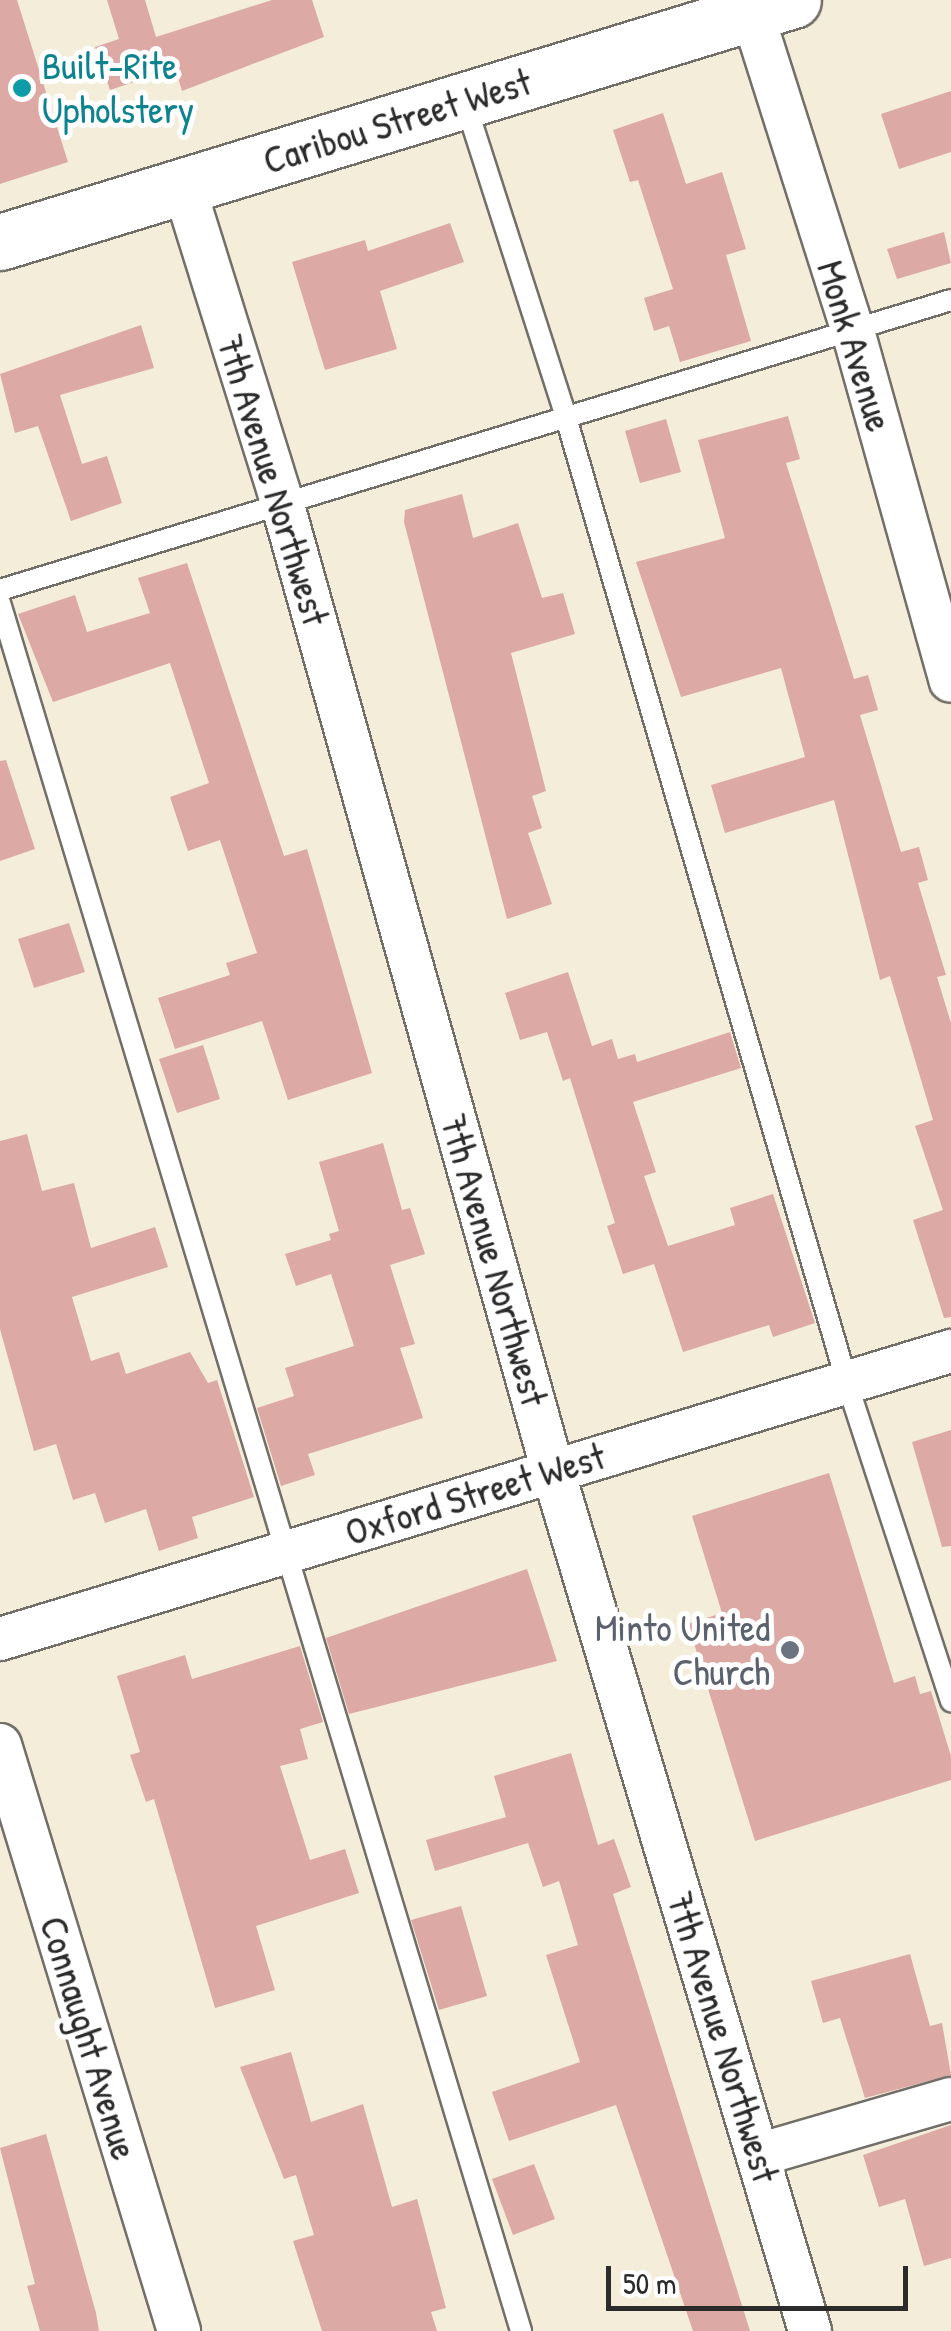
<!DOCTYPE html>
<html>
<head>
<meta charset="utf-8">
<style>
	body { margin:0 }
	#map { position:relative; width:951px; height:2331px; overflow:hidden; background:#f4edda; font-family:"Patrick Hand",sans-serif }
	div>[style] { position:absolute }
	.building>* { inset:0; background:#dda9a5 }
	.roads { filter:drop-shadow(2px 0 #716f68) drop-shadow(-2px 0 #716f68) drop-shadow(0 2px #716f68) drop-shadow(0 -2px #716f68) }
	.lane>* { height:20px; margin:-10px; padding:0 10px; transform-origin:10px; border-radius:10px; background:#fff }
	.street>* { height:42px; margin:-21px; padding:0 21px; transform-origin:21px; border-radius:21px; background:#fff }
	.secondary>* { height:55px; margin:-27.5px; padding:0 27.5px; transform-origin:27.5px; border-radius:27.5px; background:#fff }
	.dots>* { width:28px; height:28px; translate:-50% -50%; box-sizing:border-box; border:5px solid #fff; border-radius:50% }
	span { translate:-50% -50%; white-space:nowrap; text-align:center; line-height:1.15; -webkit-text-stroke:10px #fff; paint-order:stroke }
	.culture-label { font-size:38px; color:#0d838f }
	.left { translate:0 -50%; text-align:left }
	.street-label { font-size:38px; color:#2b2b2b }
	.worship-label { font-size:38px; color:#5b616d }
	.right { translate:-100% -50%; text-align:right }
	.scale { position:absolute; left:606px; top:2266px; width:302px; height:45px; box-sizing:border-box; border:5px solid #2b2b2b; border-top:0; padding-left:12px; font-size:30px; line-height:35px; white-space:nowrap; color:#2b2b2b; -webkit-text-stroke:8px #fff; paint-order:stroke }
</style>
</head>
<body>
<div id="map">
	<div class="building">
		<i style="clip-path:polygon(0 0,17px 0,68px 162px,0 184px)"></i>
		<i style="clip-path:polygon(107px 0,145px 0,156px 37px,272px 0,312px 0,324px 37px,182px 91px,175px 68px,110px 90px,95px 47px,119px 39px)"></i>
		<i style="clip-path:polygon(951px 91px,951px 152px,899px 169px,881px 114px)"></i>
		<i style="clip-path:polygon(663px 113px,686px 184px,722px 172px,746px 249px,726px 255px,751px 341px,680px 362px,669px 326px,654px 331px,644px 298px,673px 289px,638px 180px,630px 182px,613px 130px)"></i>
		<i style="clip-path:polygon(450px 223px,464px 262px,380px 291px,397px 349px,325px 370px,292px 262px,365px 240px,368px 251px)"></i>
		<i style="clip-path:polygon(944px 232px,951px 263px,897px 279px,887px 249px)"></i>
		<i style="clip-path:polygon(141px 325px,154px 368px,60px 395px,82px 464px,107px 456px,122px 503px,71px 521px,38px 426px,15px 433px,0 374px)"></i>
		<i style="clip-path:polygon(788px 416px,800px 459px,786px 463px,854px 679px,868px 675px,878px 710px,860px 715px,901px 852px,919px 847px,928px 880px,918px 883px,946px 975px,937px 977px,951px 1023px,951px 1317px,944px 1318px,913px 1220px,943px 1210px,915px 1126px,933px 1120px,890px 976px,880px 980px,834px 800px,725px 833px,711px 785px,805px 757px,781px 668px,681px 697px,636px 562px,725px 538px,698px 440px)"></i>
		<i style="clip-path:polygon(666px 419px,681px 472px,640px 483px,625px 431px)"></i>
		<i style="clip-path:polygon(462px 494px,473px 538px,518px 523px,542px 598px,563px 593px,575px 634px,511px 653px,546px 791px,532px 796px,542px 828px,528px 833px,552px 904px,507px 919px,404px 522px,405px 510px)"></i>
		<i style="clip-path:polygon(187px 563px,284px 856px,307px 849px,372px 1073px,288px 1100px,262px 1021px,175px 1049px,158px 998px,230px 975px,226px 963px,257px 953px,220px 840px,188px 851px,170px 797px,209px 783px,170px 663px,53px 702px,18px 614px,75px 595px,87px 632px,150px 613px,138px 578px)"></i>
		<i style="clip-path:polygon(6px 760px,35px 849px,0 861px,0 761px)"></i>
		<i style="clip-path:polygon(69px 923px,85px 972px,34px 988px,18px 939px)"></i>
		<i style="clip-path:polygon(568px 972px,592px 1046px,612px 1039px,618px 1059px,635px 1054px,637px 1062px,730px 1032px,741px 1068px,633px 1102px,656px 1172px,644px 1176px,668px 1246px,735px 1225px,730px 1208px,773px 1194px,815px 1323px,773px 1337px,769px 1325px,683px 1352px,654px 1264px,623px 1274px,607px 1226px,615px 1223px,570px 1078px,563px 1081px,547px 1032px,520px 1040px,505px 993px)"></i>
		<i style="clip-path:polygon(203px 1045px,220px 1099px,177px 1113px,159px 1059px)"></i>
		<i style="clip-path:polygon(27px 1134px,42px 1191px,74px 1183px,91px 1248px,155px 1227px,168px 1267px,72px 1297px,91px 1361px,119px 1352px,126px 1374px,190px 1352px,208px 1383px,217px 1380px,254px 1497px,192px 1517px,198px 1538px,159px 1551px,146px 1509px,105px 1523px,95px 1493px,73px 1500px,56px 1444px,34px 1451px,0 1329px,0 1141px)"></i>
		<i style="clip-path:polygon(383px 1143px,402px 1210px,410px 1208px,425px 1254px,390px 1265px,415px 1344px,400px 1348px,423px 1418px,308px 1454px,315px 1475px,281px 1486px,257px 1408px,294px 1396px,285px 1368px,354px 1346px,331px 1274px,296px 1286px,285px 1254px,331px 1240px,329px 1234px,339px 1231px,319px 1162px)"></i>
		<i style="clip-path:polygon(951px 1430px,951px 1546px,942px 1547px,912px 1442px)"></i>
		<i style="clip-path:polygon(829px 1473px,894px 1683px,915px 1676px,920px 1694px,931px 1691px,951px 1756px,951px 1780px,755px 1841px,688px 1624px,722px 1613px,692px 1516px)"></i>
		<i style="clip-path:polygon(527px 1569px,557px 1661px,349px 1714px,326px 1638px)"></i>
		<i style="clip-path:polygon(300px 1646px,323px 1722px,300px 1729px,308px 1759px,280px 1766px,310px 1860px,345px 1849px,359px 1893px,256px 1926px,275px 1990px,215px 2008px,154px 1799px,146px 1802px,130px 1755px,140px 1752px,117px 1676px,185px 1655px,192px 1679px)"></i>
		<i style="clip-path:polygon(571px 1753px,598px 1845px,614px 1839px,631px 1887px,613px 1894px,750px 2331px,693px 2331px,616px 2105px,509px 2141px,492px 2092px,580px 2062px,546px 1955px,578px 1945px,559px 1881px,543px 1887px,528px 1843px,435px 1871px,426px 1840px,506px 1817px,494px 1776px)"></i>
		<i style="clip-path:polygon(461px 1906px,487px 1996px,439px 2010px,411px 1920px)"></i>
		<i style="clip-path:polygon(910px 1954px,930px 2026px,942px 2023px,951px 2075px,865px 2098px,840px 2018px,823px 2023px,811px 1981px)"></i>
		<i style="clip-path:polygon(291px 2052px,311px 2122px,363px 2104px,392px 2207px,417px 2199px,446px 2308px,431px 2312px,437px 2331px,322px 2331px,293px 2241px,314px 2235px,296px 2175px,284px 2179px,240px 2067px)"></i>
		<i style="clip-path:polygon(951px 2125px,951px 2258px,924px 2266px,905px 2199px,879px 2207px,863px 2155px)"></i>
		<i style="clip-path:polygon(46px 2134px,96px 2313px,99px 2331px,40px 2331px,27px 2286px,35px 2284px,0 2148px)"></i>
		<i style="clip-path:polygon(534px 2164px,555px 2219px,513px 2235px,492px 2179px)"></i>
	</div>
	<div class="roads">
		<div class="lane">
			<i style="left:465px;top:102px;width:328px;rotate:72.2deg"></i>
			<i style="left:565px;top:414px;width:1009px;rotate:73.77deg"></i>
			<i style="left:847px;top:1383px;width:335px;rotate:71.9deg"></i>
			<i style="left:0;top:590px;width:994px;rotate:-16.96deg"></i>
			<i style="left:0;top:603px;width:1805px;rotate:73.22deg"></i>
		</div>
		<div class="street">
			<i style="left:752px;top:13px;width:334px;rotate:72.4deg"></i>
			<i style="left:853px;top:331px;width:363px;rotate:74.4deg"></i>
			<i style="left:184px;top:187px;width:330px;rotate:72.7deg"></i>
			<i style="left:282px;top:502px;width:1006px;rotate:74.38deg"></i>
			<i style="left:553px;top:1471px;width:898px;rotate:73.36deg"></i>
			<i style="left:0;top:1639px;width:994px;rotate:-16.85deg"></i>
			<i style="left:0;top:1745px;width:613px;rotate:73.01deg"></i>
			<i style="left:758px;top:2155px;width:201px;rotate:-16.2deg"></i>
		</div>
		<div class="secondary">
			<i style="left:0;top:242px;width:829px;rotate:-16.97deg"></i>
		</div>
	</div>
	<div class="dots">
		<i style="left:22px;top:88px;background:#0f9aa8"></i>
		<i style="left:790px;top:1650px;background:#6b7280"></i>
	</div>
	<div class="culture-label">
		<span class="left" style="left:42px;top:88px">Built-Rite<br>Upholstery</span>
	</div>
	<div class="street-label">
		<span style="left:397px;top:121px;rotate:-17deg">Caribou Street West</span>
		<span style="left:855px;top:346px;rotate:73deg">Monk Avenue</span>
		<span style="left:273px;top:480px;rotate:73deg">7th Avenue Northwest</span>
		<span style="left:494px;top:1260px;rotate:74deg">7th Avenue Northwest</span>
		<span style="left:475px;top:1494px;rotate:-17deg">Oxford Street West</span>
		<span style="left:723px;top:2037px;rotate:73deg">7th Avenue Northwest</span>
		<span style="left:89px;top:2038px;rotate:73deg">Connaught Avenue</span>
	</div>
	<div class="worship-label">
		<span class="right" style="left:770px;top:1650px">Minto United<br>Church</span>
	</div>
	<div class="scale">50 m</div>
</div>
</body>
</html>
